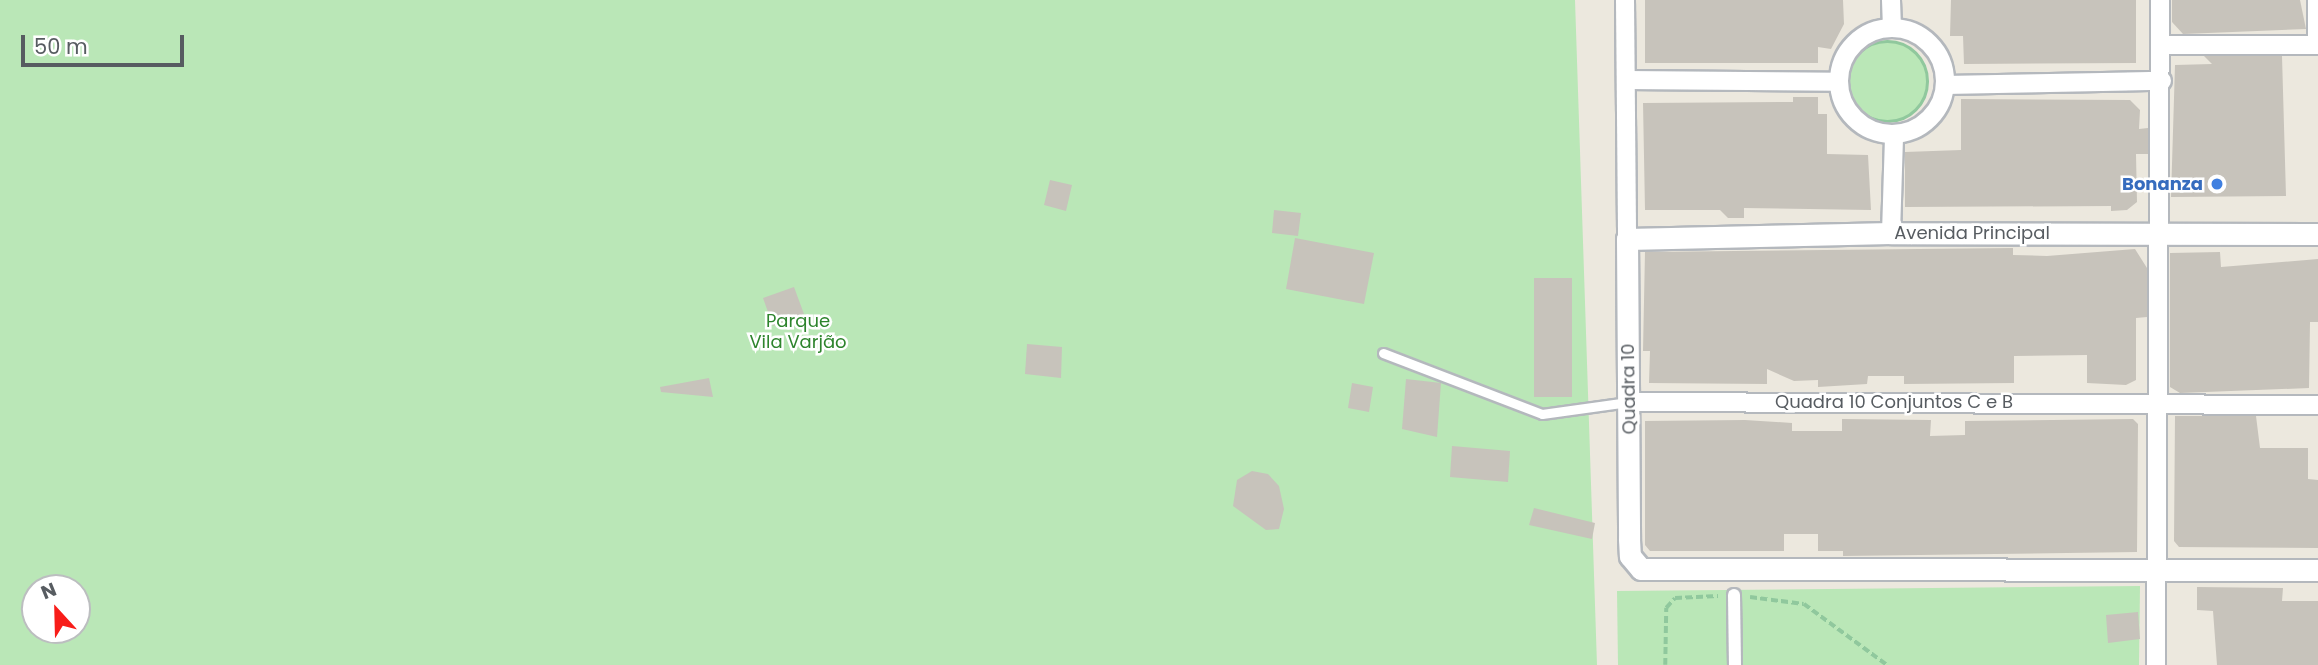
<!DOCTYPE html>
<html>
<head>
<meta charset="utf-8">
<style>
	body { margin:0 }
	#map { position:relative; width:2318px; height:665px; overflow:hidden; background:#ece8de; font-family:Poppins,sans-serif }
	div>[style] { position:absolute }
	.green>* { inset:0; background:#bae7b7 }
	.round { border-radius:50% }
	.building>* { inset:0; background:#c7c3bb }
	.path>* { height:3.5px; margin-top:-1.75px; transform-origin:0; background:repeating-linear-gradient(90deg,#90c89d 0 7px,transparent 0 10.5px) }
	.path>.ring { margin:-1.75px; padding:0; box-sizing:content-box; background:none; border:3.5px solid #90c89d; border-radius:50% }
	.roads { filter:drop-shadow(2px 0 #b4b8bd) drop-shadow(-2px 0 #b4b8bd) drop-shadow(0 2px #b4b8bd) drop-shadow(0 -2px #b4b8bd) }
	.service>* { height:9px; margin:-4.5px; padding:0 4.5px; transform-origin:4.5px; border-radius:4.5px; background:#fff }
	.pedestrian>* { height:12px; margin:-6px; padding:0 6px; transform-origin:6px; border-radius:6px; background:#fff }
	.minor>* { height:18px; margin:-9px; padding:0 9px; transform-origin:9px; border-radius:9px; background:#fff }
	.minor>.ring { margin:-9px; padding:0; box-sizing:content-box; background:none; border:18px solid #fff; border-radius:50% }
	.tertiary>* { height:21px; margin:-10.5px; padding:0 10.5px; transform-origin:10.5px; border-radius:10.5px; background:#fff }
	.dots>* { width:19px; height:19px; translate:-50% -50%; box-sizing:border-box; border:4px solid #fff; border-radius:50% }
	span { translate:-50% -50%; white-space:nowrap; text-align:center; line-height:1.15; -webkit-text-stroke:5px #fff; paint-order:stroke }
	.shop-label { font-size:18px; color:#366cbe; font-weight:700 }
	.right { translate:-100% -50%; text-align:right }
	.street-label { font-size:18px; color:#575c61 }
	.park-label { font-size:18px; color:#2e842d }
	.north { position:absolute; left:21px; top:574px; width:70px; height:70px; box-sizing:border-box; background:#fff; border:2px solid #bcbec0; border-radius:50%; rotate:338deg; font-size:19px; font-weight:700; line-height:28px; text-align:center; color:#575c61 }
	.north::after { content:''; display:block; margin:auto; width:24px; height:32px; background:#f81d19; clip-path:polygon(50% 0,100% 100%,50% 72%,0 100%) }
	.scale { position:absolute; left:21px; top:35px; width:163px; height:32px; box-sizing:border-box; border:4px solid #575c61; border-top:0; padding-left:9px; font-size:21px; line-height:24px; white-space:nowrap; color:#575c61; -webkit-text-stroke:5px #fff; paint-order:stroke }
</style>
</head>
<body>
<div id="map">
	<div class="green">
		<i style="clip-path:polygon(evenodd,0 0,1575px 0,1597px 665px,0 665px,0 0,35px 588px,77px 588px,77px 630px,35px 630px,35px 588px)"></i>
		<i class="round" style="left:1848px;top:42px;width:80px;height:80px"></i>
		<i style="clip-path:polygon(2140px 586px,2139px 665px,1618px 665px,1617px 591px)"></i>
	</div>
	<div class="building">
		<i style="clip-path:polygon(1645px 0,1843px 0,1844px 24px,1831px 49px,1818px 47px,1818px 63px,1645px 63px)"></i>
		<i style="clip-path:polygon(1951px 0,2136px 0,2136px 63px,1964px 64px,1963px 36px,1950px 36px)"></i>
		<i style="clip-path:polygon(2172px 0,2300px 0,2306px 29px,2183px 34px,2172px 22px)"></i>
		<i style="clip-path:polygon(2204px 56px,2282px 56px,2286px 196px,2171px 197px,2175px 65px,2212px 64px)"></i>
		<i style="clip-path:polygon(1793px 97px,1818px 97px,1818px 114px,1827px 114px,1827px 154px,1868px 155px,1871px 210px,1744px 208px,1744px 218px,1728px 218px,1720px 210px,1645px 210px,1643px 103px,1793px 102px)"></i>
		<i style="clip-path:polygon(1961px 99px,2130px 100px,2140px 110px,2139px 129px,2148px 128px,2148px 154px,2136px 154px,2137px 202px,2127px 210px,2111px 211px,2111px 206px,1905px 207px,1905px 152px,1961px 150px)"></i>
		<i style="clip-path:polygon(1050px 180px,1072px 185px,1066px 211px,1044px 205px)"></i>
		<i style="clip-path:polygon(1274px 210px,1301px 213px,1298px 236px,1272px 233px)"></i>
		<i style="clip-path:polygon(1295px 238px,1374px 253px,1364px 304px,1286px 289px)"></i>
		<i style="clip-path:polygon(2013px 248px,2013px 255px,2047px 256px,2135px 249px,2147px 268px,2147px 317px,2136px 318px,2136px 380px,2126px 385px,2087px 383px,2087px 355px,2014px 356px,2014px 383px,1904px 384px,1904px 376px,1868px 376px,1867px 384px,1818px 387px,1818px 380px,1794px 381px,1767px 369px,1767px 384px,1649px 383px,1650px 351px,1643px 351px,1645px 252px)"></i>
		<i style="clip-path:polygon(2220px 252px,2221px 267px,2318px 259px,2318px 322px,2310px 322px,2309px 388px,2180px 393px,2170px 387px,2170px 253px)"></i>
		<i style="clip-path:polygon(1534px 278px,1572px 278px,1572px 397px,1534px 397px)"></i>
		<i style="clip-path:polygon(794px 287px,804px 314px,773px 326px,763px 298px)"></i>
		<i style="clip-path:polygon(1027px 344px,1062px 347px,1061px 378px,1025px 374px)"></i>
		<i style="clip-path:polygon(709px 378px,713px 397px,661px 392px,660px 387px)"></i>
		<i style="clip-path:polygon(1406px 379px,1441px 383px,1437px 437px,1402px 429px)"></i>
		<i style="clip-path:polygon(1352px 383px,1373px 387px,1369px 412px,1348px 408px)"></i>
		<i style="clip-path:polygon(2256px 416px,2260px 448px,2308px 448px,2308px 479px,2318px 480px,2318px 548px,2179px 547px,2174px 541px,2175px 416px)"></i>
		<i style="clip-path:polygon(1842px 419px,1931px 420px,1930px 436px,1965px 435px,1965px 421px,2133px 419px,2138px 424px,2137px 552px,1843px 556px,1843px 551px,1818px 551px,1818px 534px,1784px 534px,1784px 551px,1650px 551px,1645px 545px,1645px 421px,1745px 420px,1792px 423px,1792px 431px,1842px 431px)"></i>
		<i style="clip-path:polygon(1452px 446px,1510px 451px,1508px 482px,1450px 477px)"></i>
		<i style="clip-path:polygon(1252px 471px,1268px 474px,1279px 486px,1284px 509px,1279px 529px,1266px 530px,1233px 506px,1237px 480px)"></i>
		<i style="clip-path:polygon(1534px 508px,1595px 523px,1592px 539px,1529px 525px)"></i>
		<i style="clip-path:polygon(2197px 587px,2283px 588px,2282px 601px,2318px 601px,2318px 665px,2217px 665px,2213px 611px,2197px 610px)"></i>
		<i style="clip-path:polygon(2138px 612px,2140px 639px,2108px 643px,2106px 615px)"></i>
	</div>
	<div class="path">
		<i class="ring" style="left:1848px;top:42px;width:76.5px;height:76.5px"></i>
		<i style="left:1750px;top:597px;width:54px;rotate:7.4deg"></i>
		<i style="left:1804px;top:604px;width:103px;rotate:36.3deg"></i>
		<i style="left:1665px;top:665px;width:57px;rotate:-89deg"></i>
		<i style="left:1666px;top:608px;width:13px;rotate:-48deg"></i>
		<i style="left:1675px;top:598px;width:43px;rotate:-2.7deg"></i>
	</div>
	<div class="roads">
		<div class="service">
			<i style="left:1383px;top:353px;width:170px;rotate:21deg"></i>
			<i style="left:1542px;top:414px;width:87px;rotate:-7.9deg"></i>
		</div>
		<div class="pedestrian">
			<i style="left:1734px;top:595px;width:70px;rotate:89.2deg"></i>
		</div>
		<div class="minor">
			<i style="left:1625px;top:0;width:239px;rotate:89.5deg"></i>
			<i style="left:1891px;top:0;width:27px;rotate:88deg"></i>
			<i style="left:2317px;top:0;width:45px;rotate:90deg"></i>
			<i class="ring" style="left:1839px;top:28px;width:88px;height:88px"></i>
			<i style="left:2161px;top:45px;width:157px"></i>
			<i style="left:1626px;top:80px;width:211px;rotate:0.5deg"></i>
			<i style="left:1945px;top:85px;width:217px;rotate:-1.1deg"></i>
			<i style="left:1891px;top:233px;width:98px;rotate:-88.2deg"></i>
			<i style="left:1630px;top:402px;width:688px;rotate:0.25deg"></i>
			<i style="left:2156px;top:665px;width:665px;rotate:-89.66deg"></i>
		</div>
		<div class="tertiary">
			<i style="left:2318px;top:234px;width:427px;rotate:-179.9deg"></i>
			<i style="left:1891px;top:233px;width:264px;rotate:178.7deg"></i>
			<i style="left:1627px;top:239px;width:300px;rotate:89.6deg"></i>
			<i style="left:1629px;top:539px;width:17px;rotate:87deg"></i>
			<i style="left:1630px;top:556px;width:17px;rotate:50deg"></i>
			<i style="left:1641px;top:569px;width:677px;rotate:0.08deg"></i>
		</div>
	</div>
	<div class="dots">
		<i style="left:2217px;top:184px;background:#3f7fe0"></i>
	</div>
	<div class="shop-label">
		<span class="right" style="left:2203px;top:184px">Bonanza</span>
	</div>
	<div class="street-label">
		<span style="left:1972px;top:233px">Avenida Principal</span>
		<span style="left:1629px;top:389px;rotate:-91deg">Quadra 10</span>
		<span style="left:1894px;top:402px">Quadra 10 Conjuntos C e B</span>
	</div>
	<div class="park-label">
		<span style="left:798px;top:332px">Parque<br>Vila Varjão</span>
	</div>
	<div class="north">N</div>
	<div class="scale">50 m</div>
</div>
</body>
</html>
